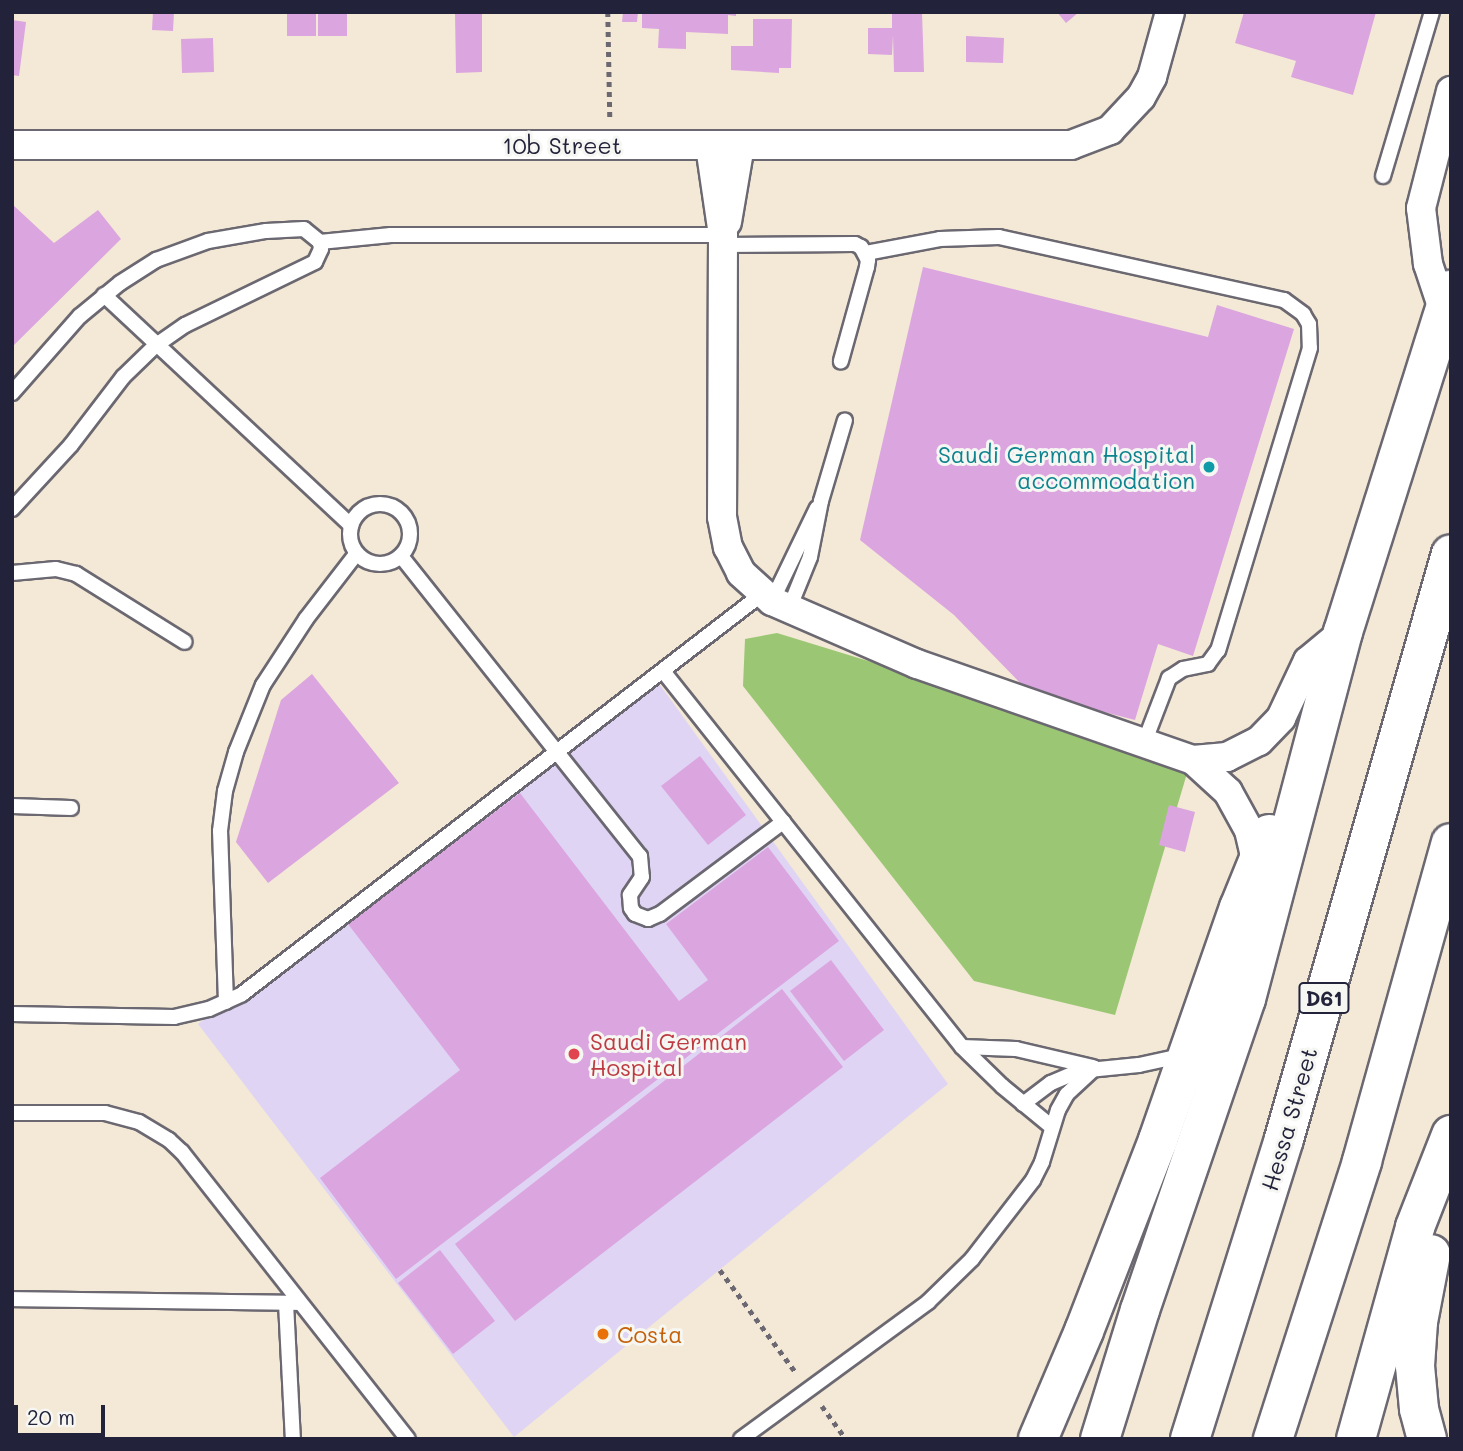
<!DOCTYPE html>
<html>
<head>
<meta charset="utf-8">
<style>
	body { margin:0 }
	#map { position:relative; width:1463px; height:1451px; overflow:hidden; background:#f3e9d6; font-family:Mali,sans-serif }
	div>[style] { position:absolute }
	.built>* { inset:0; background:#dfd4f4 }
	.green>* { inset:0; background:#9bc774 }
	.building>* { inset:0; background:#dba5df }
	.path>* { height:4.5px; margin-top:-2.25px; transform-origin:0; background:repeating-linear-gradient(90deg,#6b6871 0 5px,transparent 0 10px) }
	.roads { filter:drop-shadow(2px 0 #6b6871) drop-shadow(-2px 0 #6b6871) drop-shadow(0 2px #6b6871) drop-shadow(0 -2px #6b6871) }
	.service>* { height:14px; margin:-7px; padding:0 7px; transform-origin:7px; border-radius:7px; background:#fff }
	.service>.ring { margin:-7px; padding:0; box-sizing:content-box; background:none; border:14px solid #fff; border-radius:50% }
	.minor>* { height:28px; margin:-14px; padding:0 14px; transform-origin:14px; border-radius:14px; background:#fff }
	.secondary>* { height:38px; margin:-19px; padding:0 19px; transform-origin:19px; border-radius:19px; background:#fff }
	.primary>* { height:38px; margin:-19px; padding:0 19px; transform-origin:19px; border-radius:19px; background:#fff }
	.dots>* { width:19px; height:19px; translate:-50% -50%; box-sizing:border-box; border:4px solid #f6f6f2; border-radius:50% }
	span { translate:-50% -50%; white-space:nowrap; text-align:center; line-height:1.15; -webkit-text-stroke:6px #f6f6f2; paint-order:stroke }
	.shield-label span { padding:2px 5px; background:#f6f6f2; border:2px solid; border-radius:5px; -webkit-text-stroke-width:0 }
	.shield-label { font-size:21px; color:#22223b; font-weight:700 }
	.street-label { font-size:23px; color:#22223b }
	.culture-label { font-size:23px; color:#0d838f }
	.right { translate:-100% -50%; text-align:right }
	.health-label { font-size:23px; color:#be3a42 }
	.left { translate:0 -50%; text-align:left }
	.food-label { font-size:23px; color:#c56008 }
	.frame { position:absolute; inset:0; border:14px solid #22223b; pointer-events:none }
	.scale { position:absolute; left:14px; top:1405px; width:91px; height:32px; box-sizing:border-box; border:4px solid #22223b; border-top:0; padding-left:9px; font-size:21px; line-height:24px; white-space:nowrap; color:#22223b; -webkit-text-stroke:5px #f6f6f2; paint-order:stroke }
</style>
</head>
<body>
<div id="map">
	<div class="built">
		<i style="clip-path:polygon(650px 671px,948px 1084px,514px 1437px,198px 1024px)"></i>
	</div>
	<div class="green">
		<i style="clip-path:polygon(777px 633px,1191px 760px,1115px 1015px,974px 981px,743px 686px,745px 639px)"></i>
	</div>
	<div class="building">
		<i style="clip-path:polygon(153px 12px,174px 12px,173px 31px,152px 30px)"></i>
		<i style="clip-path:polygon(287px 12px,316px 12px,316px 36px,287px 36px)"></i>
		<i style="clip-path:polygon(318px 12px,347px 12px,347px 36px,318px 36px)"></i>
		<i style="clip-path:polygon(623px 12px,638px 12px,637px 22px,622px 22px)"></i>
		<i style="clip-path:polygon(642px 12px,736px 12px,736px 16px,728px 15px,728px 34px,686px 32px,686px 49px,658px 48px,659px 29px,642px 28px)"></i>
		<i style="clip-path:polygon(892px 12px,922px 12px,924px 72px,894px 72px,893px 35px,892px 55px,868px 54px,868px 28px,892px 28px)"></i>
		<i style="clip-path:polygon(1057px 12px,1079px 12px,1066px 23px)"></i>
		<i style="clip-path:polygon(1244px 12px,1376px 12px,1353px 95px,1291px 77px,1296px 61px,1235px 43px)"></i>
		<i style="clip-path:polygon(455px 13px,482px 13px,482px 72px,456px 73px)"></i>
		<i style="clip-path:polygon(753px 19px,792px 19px,791px 68px,779px 68px,779px 73px,731px 70px,731px 46px,753px 46px)"></i>
		<i style="clip-path:polygon(12px 20px,26px 22px,19px 76px,12px 75px)"></i>
		<i style="clip-path:polygon(966px 36px,1004px 38px,1003px 63px,966px 62px)"></i>
		<i style="clip-path:polygon(213px 38px,214px 72px,182px 73px,181px 39px)"></i>
		<i style="clip-path:polygon(12px 204px,54px 243px,98px 210px,121px 239px,12px 347px)"></i>
		<i style="clip-path:polygon(923px 267px,1208px 337px,1217px 305px,1294px 329px,1193px 656px,1158px 644px,1135px 720px,1030px 693px,954px 615px,860px 540px)"></i>
		<i style="clip-path:polygon(312px 674px,399px 783px,268px 883px,236px 842px,281px 700px)"></i>
		<i style="clip-path:polygon(700px 756px,746px 815px,708px 845px,661px 786px)"></i>
		<i style="clip-path:polygon(520px 793px,679px 1001px,708px 980px,666px 924px,768px 847px,839px 941px,396px 1279px,320px 1178px,460px 1070px,348px 924px)"></i>
		<i style="clip-path:polygon(1169px 805px,1195px 812px,1185px 852px,1159px 845px)"></i>
		<i style="clip-path:polygon(831px 960px,884px 1030px,844px 1061px,790px 991px)"></i>
		<i style="clip-path:polygon(782px 989px,843px 1067px,515px 1321px,455px 1244px)"></i>
		<i style="clip-path:polygon(440px 1250px,495px 1321px,453px 1354px,398px 1283px)"></i>
	</div>
	<div class="path">
		<i style="left:608px;top:12px;width:107px;rotate:88.9deg"></i>
		<i style="left:720px;top:1270px;width:129px;rotate:53.5deg"></i>
		<i style="left:822px;top:1406px;width:41px;rotate:54deg"></i>
	</div>
	<div class="roads">
		<div class="service">
			<i style="left:1383px;top:176px;width:171px;rotate:-73.4deg"></i>
			<i style="left:320px;top:242px;width:71px;rotate:-5.6deg"></i>
			<i style="left:391px;top:235px;width:332px"></i>
			<i style="left:723px;top:245px;width:132px;rotate:-0.4deg"></i>
			<i style="left:855px;top:244px;width:7px;rotate:27deg"></i>
			<i style="left:861px;top:247px;width:15px;rotate:62deg"></i>
			<i style="left:868px;top:260px;width:7px;rotate:98deg"></i>
			<i style="left:867px;top:267px;width:98px;rotate:105.5deg"></i>
			<i style="left:866px;top:253px;width:75px;rotate:-10.7deg"></i>
			<i style="left:940px;top:239px;width:59px;rotate:-1.9deg"></i>
			<i style="left:999px;top:237px;width:292px;rotate:12.5deg"></i>
			<i style="left:1284px;top:300px;width:24px;rotate:36deg"></i>
			<i style="left:1303px;top:314px;width:12px;rotate:59deg"></i>
			<i style="left:1309px;top:324px;width:24px;rotate:88deg"></i>
			<i style="left:1310px;top:348px;width:316px;rotate:106.9deg"></i>
			<i style="left:1218px;top:650px;width:17px;rotate:126deg"></i>
			<i style="left:1208px;top:664px;width:25px;rotate:169deg"></i>
			<i style="left:1183px;top:669px;width:17px;rotate:147deg"></i>
			<i style="left:1169px;top:678px;width:70px;rotate:111deg"></i>
			<i style="left:104px;top:295px;width:338px;rotate:43deg"></i>
			<i style="left:12px;top:393px;width:103px;rotate:-48.6deg"></i>
			<i style="left:80px;top:316px;width:52px;rotate:-39.5deg"></i>
			<i style="left:120px;top:283px;width:43px;rotate:-32.6deg"></i>
			<i style="left:156px;top:260px;width:55px;rotate:-20.1deg"></i>
			<i style="left:208px;top:241px;width:59px;rotate:-9.8deg"></i>
			<i style="left:266px;top:231px;width:38px;rotate:-3deg"></i>
			<i style="left:304px;top:229px;width:21px;rotate:39deg"></i>
			<i style="left:320px;top:242px;width:7px;rotate:82deg"></i>
			<i style="left:321px;top:249px;width:14px;rotate:115deg"></i>
			<i style="left:315px;top:262px;width:144px;rotate:154.1deg"></i>
			<i style="left:185px;top:325px;width:35px;rotate:145deg"></i>
			<i style="left:156px;top:345px;width:46px;rotate:135.9deg"></i>
			<i style="left:123px;top:377px;width:86px;rotate:127.4deg"></i>
			<i style="left:71px;top:445px;width:87px;rotate:132.7deg"></i>
			<i class="ring" style="left:350px;top:504px;width:46px;height:46px"></i>
			<i style="left:401px;top:556px;width:384px;rotate:51.5deg"></i>
			<i style="left:640px;top:856px;width:21px;rotate:85deg"></i>
			<i style="left:642px;top:877px;width:22px;rotate:124deg"></i>
			<i style="left:630px;top:895px;width:13px;rotate:86deg"></i>
			<i style="left:631px;top:908px;width:7px;rotate:56deg"></i>
			<i style="left:635px;top:914px;width:14px;rotate:21deg"></i>
			<i style="left:648px;top:919px;width:13px;rotate:-23deg"></i>
			<i style="left:660px;top:914px;width:154px;rotate:-36.8deg"></i>
			<i style="left:12px;top:573px;width:44px;rotate:-5.2deg"></i>
			<i style="left:56px;top:569px;width:21px;rotate:14deg"></i>
			<i style="left:76px;top:574px;width:128px;rotate:32deg"></i>
			<i style="left:772px;top:601px;width:103px;rotate:-64.2deg"></i>
			<i style="left:789px;top:609px;width:56px;rotate:-68deg"></i>
			<i style="left:810px;top:557px;width:57px;rotate:-78.9deg"></i>
			<i style="left:821px;top:501px;width:84px;rotate:-73.5deg"></i>
			<i style="left:663px;top:671px;width:480px;rotate:51.5deg"></i>
			<i style="left:962px;top:1047px;width:56px;rotate:44.3deg"></i>
			<i style="left:1002px;top:1086px;width:65px;rotate:39.4deg"></i>
			<i style="left:12px;top:806px;width:59px;rotate:1.9deg"></i>
			<i style="left:226px;top:1002px;width:171px;rotate:-92deg"></i>
			<i style="left:220px;top:831px;width:40px;rotate:-82.9deg"></i>
			<i style="left:225px;top:791px;width:41px;rotate:-74.2deg"></i>
			<i style="left:236px;top:752px;width:72px;rotate:-68.1deg"></i>
			<i style="left:263px;top:685px;width:79px;rotate:-56.9deg"></i>
			<i style="left:306px;top:619px;width:83px;rotate:-52.3deg"></i>
			<i style="left:12px;top:1014px;width:162px;rotate:1.1deg"></i>
			<i style="left:174px;top:1017px;width:36px;rotate:-13deg"></i>
			<i style="left:209px;top:1009px;width:36px;rotate:-24deg"></i>
			<i style="left:242px;top:994px;width:656px;rotate:-37.57deg"></i>
			<i style="left:962px;top:1047px;width:54px;rotate:2.1deg"></i>
			<i style="left:1016px;top:1049px;width:79px;rotate:13.2deg"></i>
			<i style="left:1023px;top:1104px;width:35px;rotate:-37deg"></i>
			<i style="left:1051px;top:1083px;width:30px;rotate:-23deg"></i>
			<i style="left:1079px;top:1071px;width:60px;rotate:-5.7deg"></i>
			<i style="left:1139px;top:1065px;width:47px;rotate:-12.3deg"></i>
			<i style="left:12px;top:1113px;width:93px"></i>
			<i style="left:105px;top:1113px;width:35px;rotate:15deg"></i>
			<i style="left:139px;top:1122px;width:35px;rotate:31deg"></i>
			<i style="left:169px;top:1140px;width:18px;rotate:43deg"></i>
			<i style="left:182px;top:1152px;width:365px;rotate:51.8deg"></i>
			<i style="left:12px;top:1299px;width:287px;rotate:0.8deg"></i>
			<i style="left:286px;top:1303px;width:136px;rotate:87.1deg"></i>
			<i style="left:741px;top:1439px;width:232px;rotate:-36.2deg"></i>
			<i style="left:928px;top:1302px;width:62px;rotate:-44.3deg"></i>
			<i style="left:972px;top:1259px;width:100px;rotate:-52.3deg"></i>
			<i style="left:1033px;top:1180px;width:20px;rotate:-63deg"></i>
			<i style="left:1042px;top:1162px;width:54px;rotate:-72.9deg"></i>
			<i style="left:1058px;top:1110px;width:18px;rotate:-61deg"></i>
			<i style="left:1067px;top:1094px;width:38px;rotate:-43deg"></i>
		</div>
		<div class="minor">
			<i style="left:12px;top:145px;width:1059px"></i>
			<i style="left:1071px;top:145px;width:42px;rotate:-21deg"></i>
			<i style="left:1110px;top:130px;width:45px;rotate:-46.8deg"></i>
			<i style="left:1141px;top:97px;width:23px;rotate:-61deg"></i>
			<i style="left:1152px;top:77px;width:67px;rotate:-74.5deg"></i>
			<i style="left:710px;top:146px;width:90px;rotate:81.7deg"></i>
			<i style="left:723px;top:235px;width:282px;rotate:90.2deg"></i>
			<i style="left:722px;top:517px;width:31px;rotate:79deg"></i>
			<i style="left:728px;top:547px;width:29px;rotate:63deg"></i>
			<i style="left:741px;top:573px;width:42px;rotate:42.1deg"></i>
			<i style="left:772px;top:601px;width:158px;rotate:23.5deg"></i>
			<i style="left:917px;top:664px;width:292px;rotate:19.2deg"></i>
			<i style="left:1193px;top:760px;width:47px;rotate:42.4deg"></i>
			<i style="left:1228px;top:792px;width:43px;rotate:61.1deg"></i>
			<i style="left:1249px;top:830px;width:23px;rotate:77deg"></i>
			<i style="left:1254px;top:852px;width:7px;rotate:45deg"></i>
			<i style="left:727px;top:222px;width:78px;rotate:-80.4deg"></i>
			<i style="left:1444px;top:312px;width:51px;rotate:-108.4deg"></i>
			<i style="left:1428px;top:264px;width:56px;rotate:-97.1deg"></i>
			<i style="left:1421px;top:208px;width:121px;rotate:-75.6deg"></i>
			<i style="left:1193px;top:760px;width:34px;rotate:-5deg"></i>
			<i style="left:1227px;top:757px;width:36px;rotate:-27deg"></i>
			<i style="left:1259px;top:741px;width:32px;rotate:-46deg"></i>
			<i style="left:1281px;top:718px;width:63px;rotate:-64.7deg"></i>
			<i style="left:1308px;top:661px;width:45px;rotate:-39.6deg"></i>
		</div>
		<div class="secondary">
			<i style="left:1038px;top:1439px;width:117px;rotate:-66.9deg"></i>
			<i style="left:1084px;top:1331px;width:205px;rotate:-68.8deg"></i>
			<i style="left:1158px;top:1140px;width:246px;rotate:-70.8deg"></i>
			<i style="left:1239px;top:908px;width:80px;rotate:-67.9deg"></i>
			<i style="left:1100px;top:1439px;width:135px;rotate:-72.8deg"></i>
			<i style="left:1140px;top:1310px;width:329px;rotate:-71.2deg"></i>
			<i style="left:1246px;top:999px;width:380px;rotate:-75.2deg"></i>
			<i style="left:1343px;top:632px;width:359px;rotate:-72.5deg"></i>
			<i style="left:1356px;top:1439px;width:220px;rotate:-74.4deg"></i>
			<i style="left:1415px;top:1227px;width:99px;rotate:-68.6deg"></i>
			<i style="left:1427px;top:1439px;width:31px;rotate:-105deg"></i>
			<i style="left:1419px;top:1409px;width:43px;rotate:-95.3deg"></i>
			<i style="left:1415px;top:1366px;width:44px;rotate:-86.1deg"></i>
			<i style="left:1418px;top:1322px;width:69px;rotate:-79.2deg"></i>
		</div>
		<div class="primary">
			<i style="left:1190px;top:1439px;width:314px;rotate:-72.6deg"></i>
			<i style="left:1284px;top:1139px;width:608px;rotate:-74.07deg"></i>
			<i style="left:1273px;top:1439px;width:292px;rotate:-72.2deg"></i>
			<i style="left:1362px;top:1161px;width:330px;rotate:-74.4deg"></i>
		</div>
	</div>
	<div class="dots">
		<i style="left:1209px;top:467px;background:#0f9aa8"></i>
		<i style="left:574px;top:1054px;background:#e0444e"></i>
		<i style="left:603px;top:1334px;background:#e8710a"></i>
	</div>
	<div class="shield-label">
		<span style="left:1324px;top:998px">D61</span>
	</div>
	<div class="street-label">
		<span style="left:562px;top:145px">10b Street</span>
		<span style="left:1289px;top:1119px;rotate:-74deg">Hessa Street</span>
	</div>
	<div class="culture-label">
		<span class="right" style="left:1195px;top:467px">Saudi German Hospital<br>accommodation</span>
	</div>
	<div class="health-label">
		<span class="left" style="left:590px;top:1054px">Saudi German<br>Hospital</span>
	</div>
	<div class="food-label">
		<span class="left" style="left:617px;top:1334px">Costa</span>
	</div>
	<div class="frame"></div>
	<div class="scale">20 m</div>
</div>
</body>
</html>
